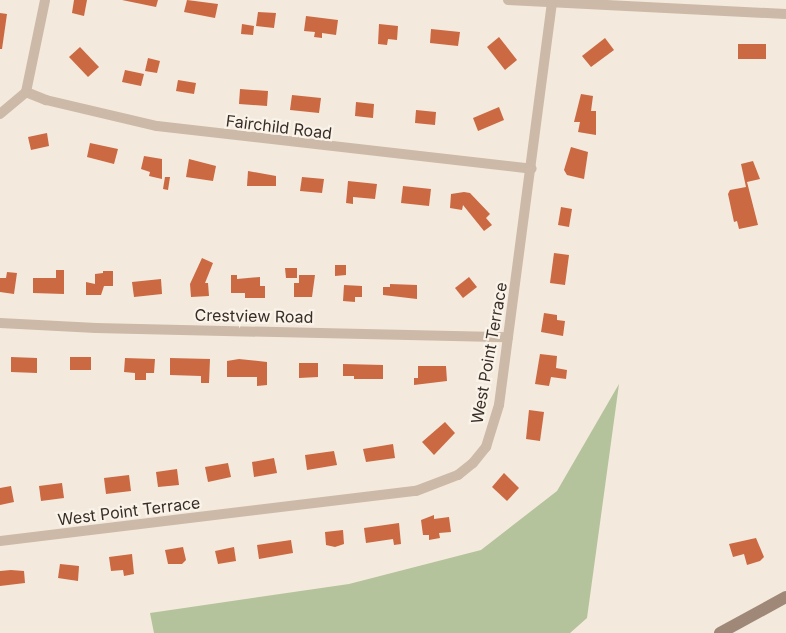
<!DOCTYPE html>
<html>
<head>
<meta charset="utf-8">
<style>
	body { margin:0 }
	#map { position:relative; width:786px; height:633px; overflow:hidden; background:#f3e9dc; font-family:Inter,sans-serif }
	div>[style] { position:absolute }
	.green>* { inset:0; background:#b4c39b }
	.building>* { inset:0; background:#cb6942 }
	.minor>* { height:10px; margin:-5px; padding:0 5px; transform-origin:5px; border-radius:5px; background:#ccb9a7 }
	.secondary>* { height:12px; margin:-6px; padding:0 6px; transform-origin:6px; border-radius:6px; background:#a08878 }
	span { translate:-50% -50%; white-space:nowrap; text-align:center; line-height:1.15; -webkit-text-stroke:4.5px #faf3e9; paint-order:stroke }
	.street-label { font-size:16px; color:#382e28 }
</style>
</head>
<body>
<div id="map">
	<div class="green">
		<i style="clip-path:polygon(619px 384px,587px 618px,570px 633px,154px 633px,150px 613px,349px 584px,481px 550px,557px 491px)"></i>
	</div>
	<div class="building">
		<i style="clip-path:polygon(74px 0,87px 0,84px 16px,72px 13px)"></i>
		<i style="clip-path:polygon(122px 0,158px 0,156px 7px)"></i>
		<i style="clip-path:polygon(187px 0,218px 4px,215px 18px,184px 12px)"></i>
		<i style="clip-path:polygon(258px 12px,276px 13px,274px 28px,256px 26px)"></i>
		<i style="clip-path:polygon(0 13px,7px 14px,2px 49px,0 49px)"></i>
		<i style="clip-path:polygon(306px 16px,338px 20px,336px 35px,322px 33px,322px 38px,314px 37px,315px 32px,304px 31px)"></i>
		<i style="clip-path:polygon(242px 24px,254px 26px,253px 35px,241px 34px)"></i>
		<i style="clip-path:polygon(379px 24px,398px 26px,397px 40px,388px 39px,387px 45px,378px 44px)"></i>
		<i style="clip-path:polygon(431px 29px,460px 32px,458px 46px,430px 43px)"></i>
		<i style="clip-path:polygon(499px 37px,517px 60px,505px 70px,487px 47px)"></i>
		<i style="clip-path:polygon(605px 38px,614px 50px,591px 67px,582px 56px)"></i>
		<i style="clip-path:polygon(738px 44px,766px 44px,766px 59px,738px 59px)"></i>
		<i style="clip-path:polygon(80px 47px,99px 67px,88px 77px,69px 57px)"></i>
		<i style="clip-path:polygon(148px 58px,160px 61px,157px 73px,145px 71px)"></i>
		<i style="clip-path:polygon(125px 70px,144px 74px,141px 86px,122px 82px)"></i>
		<i style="clip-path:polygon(178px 80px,196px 83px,194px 94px,176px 91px)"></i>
		<i style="clip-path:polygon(240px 89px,268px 91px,267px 106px,239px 104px)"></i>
		<i style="clip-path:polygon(581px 94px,593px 96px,591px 111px,596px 111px,596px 135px,578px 132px,580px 122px,574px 122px)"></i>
		<i style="clip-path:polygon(292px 95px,321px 98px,319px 113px,290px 110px)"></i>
		<i style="clip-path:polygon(356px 102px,374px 104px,373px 118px,355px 116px)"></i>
		<i style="clip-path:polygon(499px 107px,504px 120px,478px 131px,473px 118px)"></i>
		<i style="clip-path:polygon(416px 110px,436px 112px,435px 125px,415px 123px)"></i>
		<i style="clip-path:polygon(47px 133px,49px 146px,31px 150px,28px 137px)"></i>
		<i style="clip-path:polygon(90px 143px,118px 149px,114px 164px,87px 157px)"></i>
		<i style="clip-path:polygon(571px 147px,588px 152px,584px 179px,567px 175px,564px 170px)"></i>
		<i style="clip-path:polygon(144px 156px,162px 159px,162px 179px,149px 176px,150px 172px,141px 169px)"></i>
		<i style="clip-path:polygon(189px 159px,216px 166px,213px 181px,186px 177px)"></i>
		<i style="clip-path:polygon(753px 161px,760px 179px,747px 182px,758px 225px,739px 229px,737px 221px,734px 222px,728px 194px,730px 190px,746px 187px,741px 164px)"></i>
		<i style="clip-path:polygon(248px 171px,276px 176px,276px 186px,247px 186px)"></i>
		<i style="clip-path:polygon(165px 177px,170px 177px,168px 190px,163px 189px)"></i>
		<i style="clip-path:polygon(302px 177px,324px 179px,322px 193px,300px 191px)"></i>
		<i style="clip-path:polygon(348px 181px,377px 184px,375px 199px,353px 197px,353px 204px,346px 203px)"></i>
		<i style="clip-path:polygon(403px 186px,431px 189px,429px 206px,401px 203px)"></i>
		<i style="clip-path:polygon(464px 192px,470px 193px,490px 214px,486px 218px,492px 225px,484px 231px,463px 205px,462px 210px,450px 208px,451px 194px)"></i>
		<i style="clip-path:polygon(561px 207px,572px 209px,569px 227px,558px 225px)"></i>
		<i style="clip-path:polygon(554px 253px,569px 255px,565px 285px,550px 283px)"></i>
		<i style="clip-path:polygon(202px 258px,213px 263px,205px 283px,208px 283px,209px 296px,191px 297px,190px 284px)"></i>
		<i style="clip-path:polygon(335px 265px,346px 265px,346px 275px,335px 276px)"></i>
		<i style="clip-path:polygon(285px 268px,297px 268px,297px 278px,286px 278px)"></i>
		<i style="clip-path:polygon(56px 270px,64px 270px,64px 294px,33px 293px,33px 278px,56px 278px)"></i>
		<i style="clip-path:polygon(103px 271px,113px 271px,113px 286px,104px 286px,101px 295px,86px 295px,86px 282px,95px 284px,95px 274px,103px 273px)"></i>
		<i style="clip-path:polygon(7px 272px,17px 273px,14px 294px,0 292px,0 278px,6px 278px)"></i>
		<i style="clip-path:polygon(231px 275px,237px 275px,237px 279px,260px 277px,260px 286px,265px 286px,265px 298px,245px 298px,245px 293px,231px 293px)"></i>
		<i style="clip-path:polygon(299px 275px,315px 275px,312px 297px,294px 297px,294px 283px,299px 283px)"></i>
		<i style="clip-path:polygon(469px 277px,477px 287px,463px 298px,455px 288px)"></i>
		<i style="clip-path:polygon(161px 279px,162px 294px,134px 297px,132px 282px)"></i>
		<i style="clip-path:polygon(390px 284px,417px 285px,417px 299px,383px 295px,383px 287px,390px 287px)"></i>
		<i style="clip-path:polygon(344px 285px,362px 286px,362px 297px,355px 297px,355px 302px,343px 301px)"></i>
		<i style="clip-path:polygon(544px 313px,557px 315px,557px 320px,565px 321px,563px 336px,541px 332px)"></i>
		<i style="clip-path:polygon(540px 354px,557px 356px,556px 368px,567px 370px,566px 379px,551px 377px,549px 386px,535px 384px)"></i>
		<i style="clip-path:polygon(11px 357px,37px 358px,37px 373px,11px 372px)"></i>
		<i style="clip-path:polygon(70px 357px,91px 357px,91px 370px,70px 370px)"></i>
		<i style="clip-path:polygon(125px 358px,155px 359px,154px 373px,146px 373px,146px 380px,135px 380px,135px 373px,124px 372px)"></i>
		<i style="clip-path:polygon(170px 358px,210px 359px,209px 383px,201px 383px,201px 376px,170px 375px)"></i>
		<i style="clip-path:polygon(239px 359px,267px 362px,267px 385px,257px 386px,257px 377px,227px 377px,227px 361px)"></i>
		<i style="clip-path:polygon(299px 363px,318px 363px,318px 377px,299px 378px)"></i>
		<i style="clip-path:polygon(343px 364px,383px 365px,383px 379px,354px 379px,354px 376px,343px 376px)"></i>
		<i style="clip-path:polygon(418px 366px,446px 366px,447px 381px,414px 385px,414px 378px,418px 378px)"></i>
		<i style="clip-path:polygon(529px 410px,544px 412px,540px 441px,526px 439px)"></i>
		<i style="clip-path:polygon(445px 422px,455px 433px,434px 455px,422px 442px)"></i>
		<i style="clip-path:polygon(393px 444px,395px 458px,366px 462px,363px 449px)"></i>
		<i style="clip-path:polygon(334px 451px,337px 465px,307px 470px,305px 455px)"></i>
		<i style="clip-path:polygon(274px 458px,277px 473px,254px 477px,252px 462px)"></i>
		<i style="clip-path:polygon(228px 463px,231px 477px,208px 482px,205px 467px)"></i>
		<i style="clip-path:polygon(177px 469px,179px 485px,158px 487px,156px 472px)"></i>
		<i style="clip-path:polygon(504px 473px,519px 488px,507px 501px,492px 487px)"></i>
		<i style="clip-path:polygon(129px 475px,131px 491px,106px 494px,104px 478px)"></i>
		<i style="clip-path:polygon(62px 483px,64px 498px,41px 501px,39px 486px)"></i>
		<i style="clip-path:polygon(11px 486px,14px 502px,0 505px,0 488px)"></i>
		<i style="clip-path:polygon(434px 515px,434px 519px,449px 517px,451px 532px,439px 533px,440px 538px,429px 540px,429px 535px,423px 535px,421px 520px)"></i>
		<i style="clip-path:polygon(399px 523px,401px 544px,394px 545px,393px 539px,366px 543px,364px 528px)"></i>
		<i style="clip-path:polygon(343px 530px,344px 544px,335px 547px,326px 545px,325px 532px)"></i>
		<i style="clip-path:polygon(756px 538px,764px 557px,760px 561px,747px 565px,744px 554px,733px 557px,729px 544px)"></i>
		<i style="clip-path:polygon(291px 540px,293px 553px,259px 559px,257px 545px)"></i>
		<i style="clip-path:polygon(183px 547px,186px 560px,182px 564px,168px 564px,165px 550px)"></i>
		<i style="clip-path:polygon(234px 547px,236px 561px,218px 564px,215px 551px)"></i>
		<i style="clip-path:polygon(132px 554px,134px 574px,124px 576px,123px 570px,111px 571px,109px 557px)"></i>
		<i style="clip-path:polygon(60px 564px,79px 566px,78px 581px,58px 578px)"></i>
		<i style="clip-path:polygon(11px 570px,24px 571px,25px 583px,0 586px,0 571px)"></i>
	</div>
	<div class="minor">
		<i style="left:508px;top:0;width:278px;rotate:2.9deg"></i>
		<i style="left:26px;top:92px;width:22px;rotate:22deg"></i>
		<i style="left:46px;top:100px;width:114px;rotate:13.2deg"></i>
		<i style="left:157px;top:126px;width:377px;rotate:6.5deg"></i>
		<i style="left:0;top:114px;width:34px;rotate:-40deg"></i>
		<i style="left:26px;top:92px;width:94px;rotate:-78.3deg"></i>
		<i style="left:0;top:323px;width:96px;rotate:3deg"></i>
		<i style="left:96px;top:328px;width:412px;rotate:1.3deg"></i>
		<i style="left:0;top:541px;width:419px;rotate:-6.9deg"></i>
		<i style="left:416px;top:491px;width:45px;rotate:-20.9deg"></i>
		<i style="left:458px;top:475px;width:19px;rotate:-39deg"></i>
		<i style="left:473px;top:463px;width:21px;rotate:-51deg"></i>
		<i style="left:486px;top:447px;width:44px;rotate:-72.8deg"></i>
		<i style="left:499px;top:405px;width:405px;rotate:-82.5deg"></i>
	</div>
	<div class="secondary">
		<i style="left:720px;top:633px;width:75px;rotate:-28.6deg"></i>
	</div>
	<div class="street-label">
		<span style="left:279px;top:127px;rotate:7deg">Fairchild Road</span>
		<span style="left:254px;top:316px;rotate:1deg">Crestview Road</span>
		<span style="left:489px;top:353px;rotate:-80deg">West Point Terrace</span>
		<span style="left:129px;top:511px;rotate:-7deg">West Point Terrace</span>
	</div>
</div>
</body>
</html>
